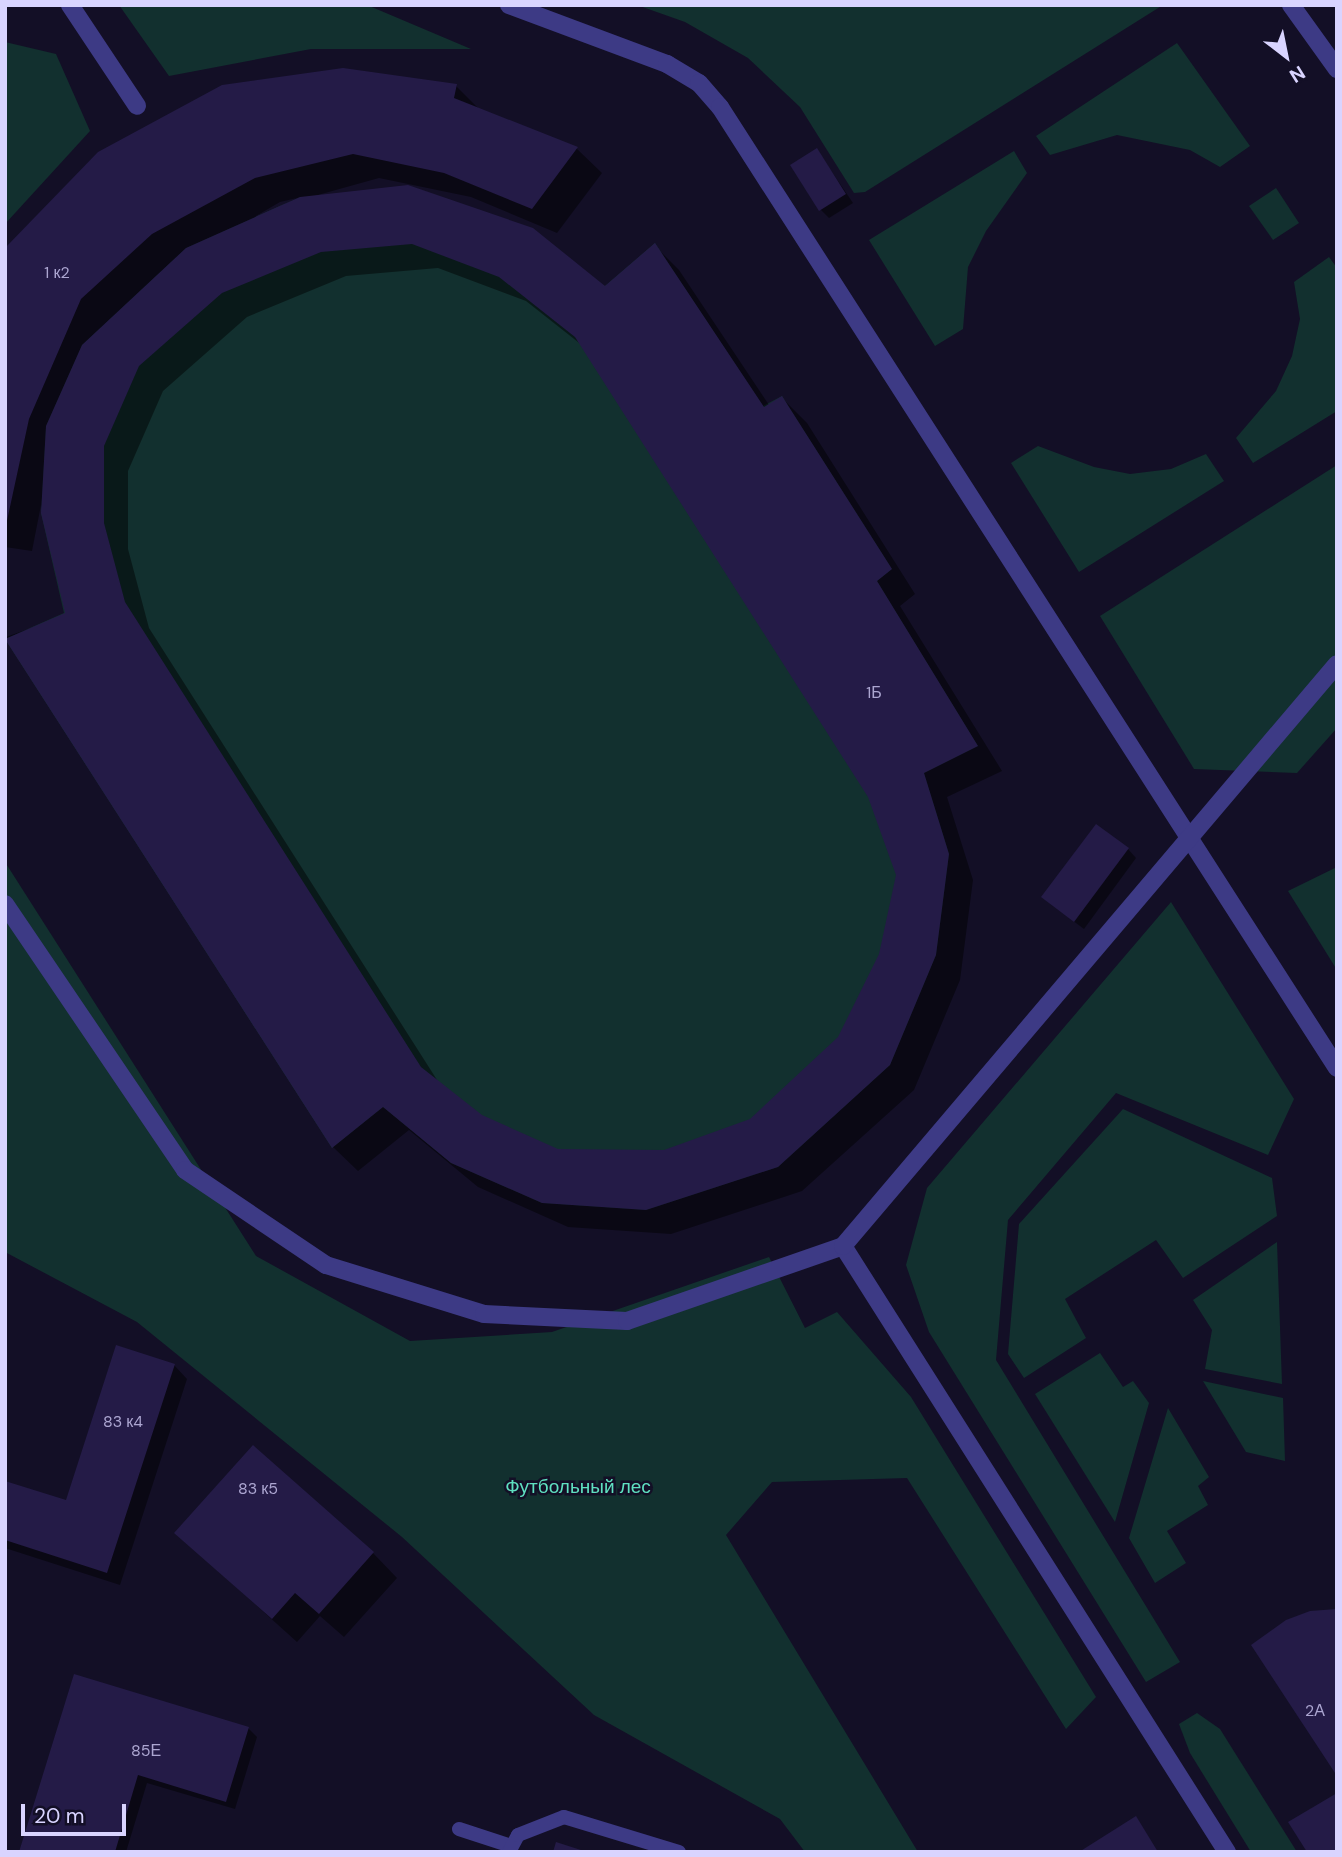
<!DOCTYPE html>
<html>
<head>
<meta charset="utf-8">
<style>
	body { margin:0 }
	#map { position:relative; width:1342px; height:1857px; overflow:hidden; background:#130f26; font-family:"DM Sans",sans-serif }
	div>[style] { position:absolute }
	.green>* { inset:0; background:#12302f }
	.shadow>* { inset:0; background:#0007 }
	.building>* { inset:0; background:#241b47 }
	.lane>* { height:14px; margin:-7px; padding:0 7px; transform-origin:7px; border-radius:7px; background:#3d3a85 }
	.street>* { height:18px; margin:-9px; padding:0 9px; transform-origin:9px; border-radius:9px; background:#3d3a85 }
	span { translate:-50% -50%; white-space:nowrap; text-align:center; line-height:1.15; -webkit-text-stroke:5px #130f26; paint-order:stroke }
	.number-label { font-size:16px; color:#aca6d1 }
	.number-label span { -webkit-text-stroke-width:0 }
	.park-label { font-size:19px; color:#5fe0c0 }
	.frame { position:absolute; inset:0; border:7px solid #d9d4ff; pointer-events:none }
	.north { position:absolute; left:1251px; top:21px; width:70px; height:70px; -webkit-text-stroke:5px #130f26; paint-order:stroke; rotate:148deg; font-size:19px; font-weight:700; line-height:28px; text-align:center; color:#d9d4ff }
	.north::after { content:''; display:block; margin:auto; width:24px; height:32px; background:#d9d4ff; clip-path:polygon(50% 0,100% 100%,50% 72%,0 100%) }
	.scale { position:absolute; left:21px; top:1804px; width:105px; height:32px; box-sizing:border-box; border:4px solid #d9d4ff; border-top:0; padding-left:9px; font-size:21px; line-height:24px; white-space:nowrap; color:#d9d4ff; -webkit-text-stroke:5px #130f26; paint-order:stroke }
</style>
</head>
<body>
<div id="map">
	<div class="green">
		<i style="clip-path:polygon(119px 5px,367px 5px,471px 49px,311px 49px,169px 76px)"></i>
		<i style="clip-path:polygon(637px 5px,1163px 5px,865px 192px,854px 193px,800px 107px,748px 58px,685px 22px)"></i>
		<i style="clip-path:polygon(5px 42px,56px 54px,90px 131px,5px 224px)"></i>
		<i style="clip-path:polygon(1177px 43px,1250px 146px,1220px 167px,1190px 150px,1117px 135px,1050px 155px,1036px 136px)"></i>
		<i style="clip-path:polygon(1014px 151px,1027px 173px,986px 231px,968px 267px,963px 329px,935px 346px,869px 240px)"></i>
		<i style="clip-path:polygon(1276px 188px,1299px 223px,1273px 240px,1249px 206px)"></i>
		<i style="clip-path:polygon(300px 197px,605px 286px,655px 243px,763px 406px,782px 396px,892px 569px,877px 581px,978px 746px,924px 773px,949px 854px,936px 955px,890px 1065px,778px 1167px,646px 1210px,542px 1203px,451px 1163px,383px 1107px,332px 1148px,5px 639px,64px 613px,41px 513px,46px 426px,82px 345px,186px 248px)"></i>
		<i style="clip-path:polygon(1329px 257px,1337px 268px,1337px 411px,1253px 463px,1236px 438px,1276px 391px,1292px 356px,1300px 319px,1294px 282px)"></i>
		<i style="clip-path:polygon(1038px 446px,1094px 467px,1130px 474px,1171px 469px,1206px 454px,1224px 481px,1079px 572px,1011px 463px)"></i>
		<i style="clip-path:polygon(1337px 465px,1337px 728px,1297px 773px,1194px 769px,1100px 616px)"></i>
		<i style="clip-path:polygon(5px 862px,256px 1256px,410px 1341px,552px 1332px,769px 1257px,805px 1328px,837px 1312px,911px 1397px,1096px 1697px,1066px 1729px,907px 1478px,772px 1482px,726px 1535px,918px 1852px,805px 1852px,780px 1819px,594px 1715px,402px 1537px,137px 1322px,5px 1252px)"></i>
		<i style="clip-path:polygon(1337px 867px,1337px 970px,1288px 891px)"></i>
		<i style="clip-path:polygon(1171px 902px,1294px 1099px,1268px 1155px,1116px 1093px,1008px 1220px,996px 1360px,1180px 1662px,1146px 1682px,929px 1332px,906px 1265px,927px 1188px)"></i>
		<i style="clip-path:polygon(1123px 1109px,1272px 1178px,1277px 1216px,1183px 1278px,1156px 1240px,1065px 1299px,1086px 1338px,1024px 1378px,1008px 1354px,1019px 1224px)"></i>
		<i style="clip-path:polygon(1277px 1242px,1282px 1384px,1205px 1369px,1212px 1330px,1193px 1300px)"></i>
		<i style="clip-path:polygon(1100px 1353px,1123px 1387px,1133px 1381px,1149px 1403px,1115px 1522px,1035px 1394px)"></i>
		<i style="clip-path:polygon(1203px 1381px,1283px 1398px,1285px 1461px,1246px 1452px)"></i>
		<i style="clip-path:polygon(1168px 1408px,1209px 1477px,1198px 1486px,1208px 1505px,1167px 1531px,1186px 1563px,1155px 1583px,1129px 1538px)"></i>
		<i style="clip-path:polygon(1197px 1713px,1220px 1729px,1297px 1852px,1251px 1852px,1190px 1753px,1179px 1724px)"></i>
	</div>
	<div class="shadow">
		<i style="clip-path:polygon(evenodd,456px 86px,480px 110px,577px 149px,602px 173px,557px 233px,471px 197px,379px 178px,307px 198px,605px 289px,655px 246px,679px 270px,769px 405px,782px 398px,807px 423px,915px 594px,900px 606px,1002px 771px,947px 797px,973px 880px,960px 980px,914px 1090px,802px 1191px,671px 1234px,568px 1227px,478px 1187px,409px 1130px,358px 1171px,333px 1147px,6px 637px,67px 615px,41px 505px,32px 551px,5px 547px,5px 251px,456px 86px,297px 198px,257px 218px,256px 216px,280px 202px,297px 198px,456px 86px,438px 268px,526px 301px,583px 346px,870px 796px,897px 875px,881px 954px,839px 1038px,751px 1121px,664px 1151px,557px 1150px,481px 1117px,439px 1083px,149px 628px,128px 549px,128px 471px,163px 391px,247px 317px,346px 276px,438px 268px)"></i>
		<i style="clip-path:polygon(817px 150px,853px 203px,829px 218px,821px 210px)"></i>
		<i style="clip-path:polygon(1128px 849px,1136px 858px,1084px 929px,1052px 905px)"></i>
		<i style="clip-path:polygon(174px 1365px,187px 1379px,120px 1585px,5px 1548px,5px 1483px,67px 1502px)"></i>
		<i style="clip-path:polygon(176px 1533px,373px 1553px,397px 1578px,344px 1637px,320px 1616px,297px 1642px)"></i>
		<i style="clip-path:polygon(75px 1676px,248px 1728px,257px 1737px,235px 1809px,147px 1783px,126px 1852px,21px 1852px)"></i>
	</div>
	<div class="building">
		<i style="clip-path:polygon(343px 68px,457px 84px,454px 98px,578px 147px,532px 209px,444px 173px,353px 154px,255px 178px,152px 234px,81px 299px,29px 419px,5px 530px,5px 248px,98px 152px,222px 85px)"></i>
		<i style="clip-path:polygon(817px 148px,846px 194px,819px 211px,790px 165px)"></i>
		<i style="clip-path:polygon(evenodd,408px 185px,533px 228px,605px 286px,655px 243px,764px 407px,782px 396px,892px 569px,877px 581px,978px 746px,924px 773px,949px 854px,936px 955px,890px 1065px,778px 1167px,646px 1210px,542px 1203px,451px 1163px,383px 1107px,332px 1148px,5px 639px,65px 613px,41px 513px,46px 426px,82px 345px,186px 248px,300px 197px,408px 185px,412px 244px,499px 277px,575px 337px,868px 797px,896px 875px,879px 954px,838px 1037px,750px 1119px,664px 1150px,558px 1149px,482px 1115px,421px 1067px,125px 602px,104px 523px,104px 446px,139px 366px,222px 293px,321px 252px,412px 244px)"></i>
		<i style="clip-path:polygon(1096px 824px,1129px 848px,1074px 922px,1041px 897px)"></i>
		<i style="clip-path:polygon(116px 1345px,175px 1364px,107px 1573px,5px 1540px,5px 1481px,66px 1500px)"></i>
		<i style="clip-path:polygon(253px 1445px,374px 1552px,319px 1614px,295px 1593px,272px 1619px,174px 1533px)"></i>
		<i style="clip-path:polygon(1337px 1609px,1337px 1776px,1251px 1645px,1286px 1620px,1310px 1611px)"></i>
		<i style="clip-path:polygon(74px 1674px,249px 1727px,226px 1802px,138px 1775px,115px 1852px,19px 1852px)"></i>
		<i style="clip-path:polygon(1337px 1793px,1337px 1852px,1307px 1852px,1288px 1822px)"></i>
		<i style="clip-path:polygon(1136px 1816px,1158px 1852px,1079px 1852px)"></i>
		<i style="clip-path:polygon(556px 1842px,584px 1851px,584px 1852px,553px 1852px)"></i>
	</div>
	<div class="lane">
		<i style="left:459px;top:1829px;width:55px;rotate:18.1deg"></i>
		<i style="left:509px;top:1852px;width:19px;rotate:-62deg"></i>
		<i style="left:518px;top:1835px;width:49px;rotate:-21.4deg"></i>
		<i style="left:564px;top:1817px;width:120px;rotate:16.9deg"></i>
	</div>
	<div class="street">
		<i style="left:70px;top:5px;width:121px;rotate:56.4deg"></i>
		<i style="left:509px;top:5px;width:169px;rotate:20.5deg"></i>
		<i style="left:667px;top:64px;width:37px;rotate:31deg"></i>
		<i style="left:699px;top:83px;width:32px;rotate:49deg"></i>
		<i style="left:720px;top:107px;width:1142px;rotate:57.3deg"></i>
		<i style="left:1291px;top:5px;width:79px;rotate:54.3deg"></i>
		<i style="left:5px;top:904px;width:321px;rotate:55.9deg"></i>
		<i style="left:185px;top:1170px;width:170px;rotate:34deg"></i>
		<i style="left:326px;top:1265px;width:165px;rotate:17.2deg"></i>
		<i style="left:484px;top:1314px;width:143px;rotate:2.8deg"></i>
		<i style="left:627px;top:1321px;width:229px;rotate:-19.1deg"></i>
		<i style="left:1227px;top:1852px;width:717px;rotate:-122.36deg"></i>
		<i style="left:843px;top:1246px;width:763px;rotate:-49.68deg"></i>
	</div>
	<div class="number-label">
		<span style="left:57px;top:273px">1 к2</span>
		<span style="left:874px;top:693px">1Б</span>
		<span style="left:123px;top:1422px">83 к4</span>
		<span style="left:258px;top:1489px">83 к5</span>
		<span style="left:1315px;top:1711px">2А</span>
		<span style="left:146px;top:1751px">85Е</span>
	</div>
	<div class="park-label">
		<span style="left:578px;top:1487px">Футбольный лес</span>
	</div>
	<div class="frame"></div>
	<div class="north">N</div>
	<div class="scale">20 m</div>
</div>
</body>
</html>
